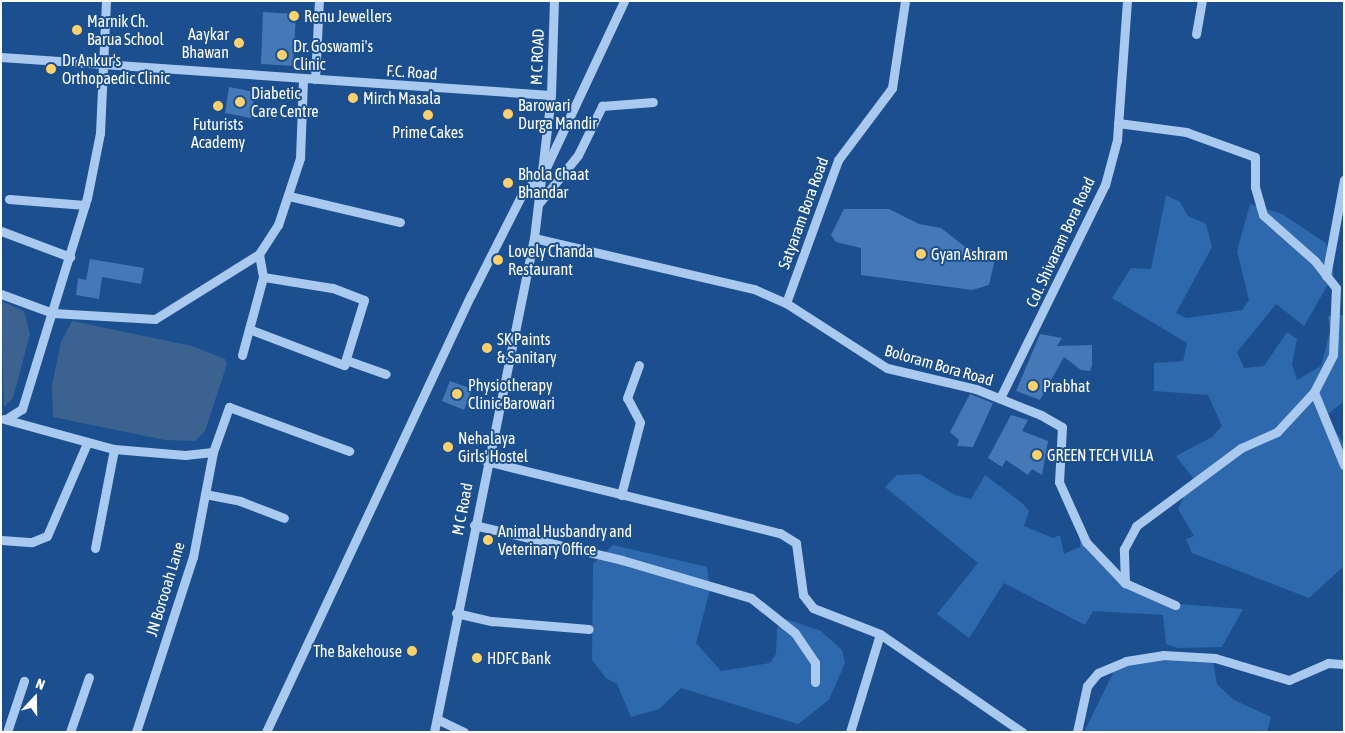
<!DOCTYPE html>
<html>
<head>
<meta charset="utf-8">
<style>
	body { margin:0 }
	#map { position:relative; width:1345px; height:733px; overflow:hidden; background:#1b4f8f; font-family:"Asap Condensed",sans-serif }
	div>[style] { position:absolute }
	.green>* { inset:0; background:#2e69ad }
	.water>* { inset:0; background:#3c6290 }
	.building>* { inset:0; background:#4478b7 }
	.minor>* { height:9px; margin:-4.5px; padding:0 4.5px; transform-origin:4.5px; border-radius:4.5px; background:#a9c9ee }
	.dots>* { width:14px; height:14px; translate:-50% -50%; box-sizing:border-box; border:2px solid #1b4f8f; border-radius:50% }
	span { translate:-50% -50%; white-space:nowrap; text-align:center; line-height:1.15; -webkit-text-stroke:4px #1b4f8f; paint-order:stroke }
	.poi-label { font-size:16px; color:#fff }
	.left { translate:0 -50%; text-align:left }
	.right { translate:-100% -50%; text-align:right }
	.street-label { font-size:16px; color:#fff }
	.frame { position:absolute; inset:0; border:2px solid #fff; pointer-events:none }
	.north { position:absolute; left:10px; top:673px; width:50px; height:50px; -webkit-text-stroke:4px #1b4f8f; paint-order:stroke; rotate:21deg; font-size:14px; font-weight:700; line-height:20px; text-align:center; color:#fff }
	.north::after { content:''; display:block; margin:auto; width:18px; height:22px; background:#fff; clip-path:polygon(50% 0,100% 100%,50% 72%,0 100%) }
</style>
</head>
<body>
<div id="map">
	<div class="green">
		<i style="clip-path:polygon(1166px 195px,1180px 202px,1188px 216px,1206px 224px,1212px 247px,1176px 313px,1186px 318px,1242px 310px,1249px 300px,1237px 251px,1250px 204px,1282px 214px,1326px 243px,1334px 274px,1304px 326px,1276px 304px,1237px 352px,1244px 368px,1264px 366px,1287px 332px,1297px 339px,1292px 364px,1297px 380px,1321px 366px,1330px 331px,1328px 316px,1344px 315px,1344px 401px,1326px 416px,1344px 444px,1344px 566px,1309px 598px,1192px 553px,1186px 539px,1194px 536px,1178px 509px,1193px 478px,1176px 456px,1212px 437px,1222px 426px,1208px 395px,1154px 391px,1154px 363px,1183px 361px,1187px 343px,1112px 298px,1131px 268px,1151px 269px)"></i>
		<i style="clip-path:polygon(920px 474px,955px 495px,971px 499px,985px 475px,1022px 503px,1029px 511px,1024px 526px,1053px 538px,1060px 535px,1064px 554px,1080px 547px,1080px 533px,1119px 583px,1167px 603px,1243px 609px,1222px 647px,1178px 648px,1166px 644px,1163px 615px,1093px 611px,1085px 625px,1004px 583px,969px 638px,937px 614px,978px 563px,885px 487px,897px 475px)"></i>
		<i style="clip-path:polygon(613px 545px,707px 567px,710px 590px,696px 643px,721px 671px,770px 663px,776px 654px,777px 628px,786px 619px,821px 631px,842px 650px,845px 663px,829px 700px,798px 724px,681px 688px,659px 709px,631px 717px,617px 684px,606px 678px,592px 660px,593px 564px)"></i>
		<i style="clip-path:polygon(1140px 656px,1213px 661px,1217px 684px,1234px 700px,1271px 717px,1267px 732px,1084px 732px,1115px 669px)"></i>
	</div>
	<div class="water">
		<i style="clip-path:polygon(1px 301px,24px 311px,30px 334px,13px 398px,4px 407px)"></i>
		<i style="clip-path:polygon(72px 321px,192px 346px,225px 359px,227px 364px,205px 431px,195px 441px,165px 440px,53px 417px,52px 385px,61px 342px)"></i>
	</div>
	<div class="building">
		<i style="clip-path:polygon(263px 12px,296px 14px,293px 66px,261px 64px)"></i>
		<i style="clip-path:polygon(229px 87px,255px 92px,251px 118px,225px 113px)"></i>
		<i style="clip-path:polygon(844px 209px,889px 209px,919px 224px,941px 228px,964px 246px,995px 259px,989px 285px,972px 290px,861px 275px,861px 248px,836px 242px,831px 235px)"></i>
		<i style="clip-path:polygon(90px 259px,144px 268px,141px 284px,102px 277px,99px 299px,76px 295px,78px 278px,86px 280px)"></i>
		<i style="clip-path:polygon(1040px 334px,1062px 338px,1057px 346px,1092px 345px,1092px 365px,1090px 371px,1081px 370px,1064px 357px,1040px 400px,1016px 391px)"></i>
		<i style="clip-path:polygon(450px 381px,472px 389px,464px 410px,442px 401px)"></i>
		<i style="clip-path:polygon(970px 394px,993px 403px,973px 447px,957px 446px,959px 440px,950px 432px)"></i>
		<i style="clip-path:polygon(1011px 415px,1028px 420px,1022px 431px,1048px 441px,1042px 475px,1032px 469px,1028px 475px,1006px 460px,1002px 467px,988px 458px)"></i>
	</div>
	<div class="minor">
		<i style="left:1196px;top:34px;width:34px;rotate:-80deg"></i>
		<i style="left:1px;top:57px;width:551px;rotate:3.95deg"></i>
		<i style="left:315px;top:79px;width:78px;rotate:-87.1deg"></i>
		<i style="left:1118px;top:123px;width:69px;rotate:7.5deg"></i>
		<i style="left:1186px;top:132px;width:73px;rotate:19.9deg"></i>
		<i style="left:1255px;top:157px;width:30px;rotate:90deg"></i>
		<i style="left:1255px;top:187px;width:29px;rotate:74deg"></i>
		<i style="left:1263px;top:215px;width:69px;rotate:41.5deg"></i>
		<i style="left:1315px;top:261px;width:34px;rotate:52deg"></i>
		<i style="left:1336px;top:288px;width:67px;rotate:92.6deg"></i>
		<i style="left:1333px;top:355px;width:42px;rotate:117.2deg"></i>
		<i style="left:1314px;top:392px;width:79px;rotate:67.7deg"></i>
		<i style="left:289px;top:196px;width:114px;rotate:13.2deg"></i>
		<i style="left:9px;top:199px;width:76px;rotate:4.5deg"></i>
		<i style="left:540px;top:202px;width:60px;rotate:-51deg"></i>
		<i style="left:578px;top:155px;width:55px;rotate:-63.9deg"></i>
		<i style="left:602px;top:106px;width:51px;rotate:-4.5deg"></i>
		<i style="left:1px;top:231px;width:74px;rotate:20.6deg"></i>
		<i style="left:534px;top:238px;width:226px;rotate:13.1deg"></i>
		<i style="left:754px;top:289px;width:35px;rotate:24deg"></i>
		<i style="left:786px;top:303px;width:120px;rotate:32.8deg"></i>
		<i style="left:887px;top:368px;width:91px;rotate:13.3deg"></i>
		<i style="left:976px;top:389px;width:70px;rotate:21.8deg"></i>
		<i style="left:1041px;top:415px;width:24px;rotate:30deg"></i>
		<i style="left:1062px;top:427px;width:55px;rotate:93.1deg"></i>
		<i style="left:1059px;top:482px;width:66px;rotate:65.8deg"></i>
		<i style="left:1086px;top:542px;width:57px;rotate:46.4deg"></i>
		<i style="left:1125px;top:583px;width:55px;rotate:23.7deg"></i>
		<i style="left:1326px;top:276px;width:98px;rotate:-79.4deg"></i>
		<i style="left:1px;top:294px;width:55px;rotate:20.1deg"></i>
		<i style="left:53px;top:313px;width:102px;rotate:3.4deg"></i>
		<i style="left:155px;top:319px;width:123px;rotate:-32deg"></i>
		<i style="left:259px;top:254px;width:35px;rotate:-57deg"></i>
		<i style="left:278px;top:225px;width:71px;rotate:-71.8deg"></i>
		<i style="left:300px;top:158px;width:79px;rotate:-87.8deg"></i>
		<i style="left:786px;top:303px;width:152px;rotate:-70deg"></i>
		<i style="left:838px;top:160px;width:90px;rotate:-53.1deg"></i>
		<i style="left:892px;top:88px;width:88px;rotate:-81.5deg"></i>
		<i style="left:249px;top:329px;width:102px;rotate:20.8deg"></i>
		<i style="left:344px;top:365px;width:68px;rotate:-72.9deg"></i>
		<i style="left:364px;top:300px;width:34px;rotate:-159deg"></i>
		<i style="left:332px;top:288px;width:70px;rotate:-170.9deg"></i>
		<i style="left:242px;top:355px;width:81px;rotate:-74.9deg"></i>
		<i style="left:263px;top:277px;width:23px;rotate:-100deg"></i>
		<i style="left:346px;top:360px;width:42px;rotate:19.3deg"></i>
		<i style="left:1000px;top:398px;width:237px;rotate:-63.8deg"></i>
		<i style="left:1105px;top:185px;width:47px;rotate:-75.1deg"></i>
		<i style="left:1117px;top:140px;width:139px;rotate:-85.9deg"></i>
		<i style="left:4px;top:419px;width:114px;rotate:15.3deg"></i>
		<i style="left:114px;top:449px;width:71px;rotate:4.8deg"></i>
		<i style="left:185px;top:455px;width:28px;rotate:-6deg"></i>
		<i style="left:6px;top:419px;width:19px;rotate:-32deg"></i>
		<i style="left:22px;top:409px;width:221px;rotate:-72.9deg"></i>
		<i style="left:87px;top:198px;width:66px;rotate:-78.7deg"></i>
		<i style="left:100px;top:133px;width:132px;rotate:-87.4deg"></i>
		<i style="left:486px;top:461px;width:303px;rotate:13.8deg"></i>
		<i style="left:780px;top:533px;width:19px;rotate:32deg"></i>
		<i style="left:796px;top:543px;width:52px;rotate:82.3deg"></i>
		<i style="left:803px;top:595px;width:16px;rotate:52deg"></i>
		<i style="left:813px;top:608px;width:72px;rotate:21.2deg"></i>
		<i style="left:880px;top:634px;width:173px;rotate:34.6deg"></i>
		<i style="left:205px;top:494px;width:36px;rotate:11deg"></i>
		<i style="left:240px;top:501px;width:47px;rotate:21.1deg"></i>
		<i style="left:621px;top:495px;width:75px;rotate:-75.4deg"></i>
		<i style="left:640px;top:422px;width:27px;rotate:-118deg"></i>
		<i style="left:627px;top:398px;width:35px;rotate:-70deg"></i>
		<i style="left:474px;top:525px;width:152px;rotate:13.3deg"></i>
		<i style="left:622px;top:560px;width:134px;rotate:16.4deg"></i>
		<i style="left:751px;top:598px;width:56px;rotate:38.5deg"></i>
		<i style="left:795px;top:633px;width:36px;rotate:56deg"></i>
		<i style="left:815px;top:663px;width:19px;rotate:90deg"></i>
		<i style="left:1px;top:540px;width:31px;rotate:4deg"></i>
		<i style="left:32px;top:542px;width:16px;rotate:-22deg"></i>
		<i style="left:47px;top:536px;width:101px;rotate:-66.7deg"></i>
		<i style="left:95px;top:548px;width:101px;rotate:-79.1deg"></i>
		<i style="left:1125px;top:583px;width:34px;rotate:-92deg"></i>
		<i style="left:1124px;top:549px;width:26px;rotate:-62deg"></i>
		<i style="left:1136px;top:526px;width:131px;rotate:-36.6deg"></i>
		<i style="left:1241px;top:448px;width:39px;rotate:-24deg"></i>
		<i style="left:1277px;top:432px;width:54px;rotate:-47.2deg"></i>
		<i style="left:456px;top:613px;width:37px;rotate:13deg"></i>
		<i style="left:492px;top:621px;width:97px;rotate:4.7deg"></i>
		<i style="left:437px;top:719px;width:30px;rotate:26deg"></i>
		<i style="left:7px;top:732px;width:54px;rotate:-71.6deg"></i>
		<i style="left:70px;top:732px;width:58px;rotate:-70.9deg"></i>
		<i style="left:136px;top:732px;width:184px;rotate:-72deg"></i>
		<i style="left:193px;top:557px;width:107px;rotate:-79.2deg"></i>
		<i style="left:213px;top:452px;width:48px;rotate:-70.4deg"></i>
		<i style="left:229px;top:407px;width:128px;rotate:20.1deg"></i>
		<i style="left:266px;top:732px;width:483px;rotate:-64.9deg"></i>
		<i style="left:471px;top:295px;width:115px;rotate:-63.2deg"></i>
		<i style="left:523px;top:192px;width:27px;rotate:-42deg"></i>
		<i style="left:543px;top:174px;width:191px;rotate:-64.9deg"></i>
		<i style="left:434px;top:732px;width:504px;rotate:-78.56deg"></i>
		<i style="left:534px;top:238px;width:144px;rotate:-83.2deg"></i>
		<i style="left:551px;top:95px;width:94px;rotate:-88.2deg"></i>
		<i style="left:850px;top:732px;width:102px;rotate:-73deg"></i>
		<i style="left:1077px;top:732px;width:47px;rotate:-77.7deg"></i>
		<i style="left:1087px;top:686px;width:17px;rotate:-50deg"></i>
		<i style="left:1098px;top:673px;width:30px;rotate:-23deg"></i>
		<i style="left:1126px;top:661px;width:37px;rotate:-9deg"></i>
		<i style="left:1163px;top:655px;width:52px;rotate:3.3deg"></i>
		<i style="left:1215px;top:658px;width:77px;rotate:16.6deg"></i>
		<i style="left:1289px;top:680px;width:43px;rotate:-23.6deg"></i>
		<i style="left:1328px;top:663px;width:16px;rotate:4deg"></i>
	</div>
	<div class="dots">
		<i style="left:294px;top:16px;background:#ffd166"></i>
		<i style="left:77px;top:30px;background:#ffd166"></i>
		<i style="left:239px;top:43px;background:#ffd166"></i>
		<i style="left:282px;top:55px;background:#ffd166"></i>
		<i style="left:51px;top:69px;background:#ffd166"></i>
		<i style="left:353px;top:98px;background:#ffd166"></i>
		<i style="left:240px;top:102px;background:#ffd166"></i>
		<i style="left:218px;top:106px;background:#ffd166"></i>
		<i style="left:508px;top:114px;background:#ffd166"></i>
		<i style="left:428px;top:115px;background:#ffd166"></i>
		<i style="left:508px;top:183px;background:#ffd166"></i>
		<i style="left:921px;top:254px;background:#ffd166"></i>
		<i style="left:498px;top:260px;background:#ffd166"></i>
		<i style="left:487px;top:348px;background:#ffd166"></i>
		<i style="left:1033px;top:386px;background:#ffd166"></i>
		<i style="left:457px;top:394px;background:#ffd166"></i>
		<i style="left:448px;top:447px;background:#ffd166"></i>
		<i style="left:1037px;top:455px;background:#ffd166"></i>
		<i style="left:488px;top:540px;background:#ffd166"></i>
		<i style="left:412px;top:651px;background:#ffd166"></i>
		<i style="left:477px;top:658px;background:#ffd166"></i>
	</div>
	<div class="poi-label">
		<span class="left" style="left:304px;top:16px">Renu Jewellers</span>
		<span class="left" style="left:87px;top:30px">Marnik Ch.<br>Barua School</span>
		<span class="right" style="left:229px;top:43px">Aaykar<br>Bhawan</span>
		<span class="left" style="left:293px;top:55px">Dr. Goswami's<br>Clinic</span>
		<span class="left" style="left:62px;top:69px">Dr Ankur's<br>Orthopaedic Clinic</span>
		<span class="left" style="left:251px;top:102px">Diabetic<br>Care Centre</span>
		<span class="left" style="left:363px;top:98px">Mirch Masala</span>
		<span class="left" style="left:518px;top:114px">Barowari<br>Durga Mandir</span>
		<span style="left:218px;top:133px">Futurists<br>Academy</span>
		<span style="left:428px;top:132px">Prime Cakes</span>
		<span class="left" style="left:518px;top:183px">Bhola Chaat<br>Bhandar</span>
		<span class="left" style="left:508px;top:260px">Lovely Chanda<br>Restaurant</span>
		<span class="left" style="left:931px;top:254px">Gyan Ashram</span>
		<span class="left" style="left:497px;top:348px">SK Paints<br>&amp; Sanitary</span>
		<span class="left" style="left:468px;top:394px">Physiotherapy<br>Clinic Barowari</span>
		<span class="left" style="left:1043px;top:386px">Prabhat</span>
		<span class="left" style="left:458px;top:447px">Nehalaya<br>Girls' Hostel</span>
		<span class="left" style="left:1047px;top:455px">GREEN TECH VILLA</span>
		<span class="left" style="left:498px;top:540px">Animal Husbandry and<br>Veterinary Office</span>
		<span class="right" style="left:402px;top:651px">The Bakehouse</span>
		<span class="left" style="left:487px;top:658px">HDFC Bank</span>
	</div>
	<div class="street-label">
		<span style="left:537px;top:57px;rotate:-88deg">M C ROAD</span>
		<span style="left:412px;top:72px;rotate:4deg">F.C. Road</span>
		<span style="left:803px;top:213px;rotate:-70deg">Satyaram Bora Road</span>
		<span style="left:1060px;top:242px;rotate:-65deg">Col. Shivaram Bora Road</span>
		<span style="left:939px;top:365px;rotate:16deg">Boloram Bora Road</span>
		<span style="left:462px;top:509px;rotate:-79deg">M C Road</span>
		<span style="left:165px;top:589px;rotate:-73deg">JN Borooah Lane</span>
	</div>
	<div class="frame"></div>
	<div class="north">N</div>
</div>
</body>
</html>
